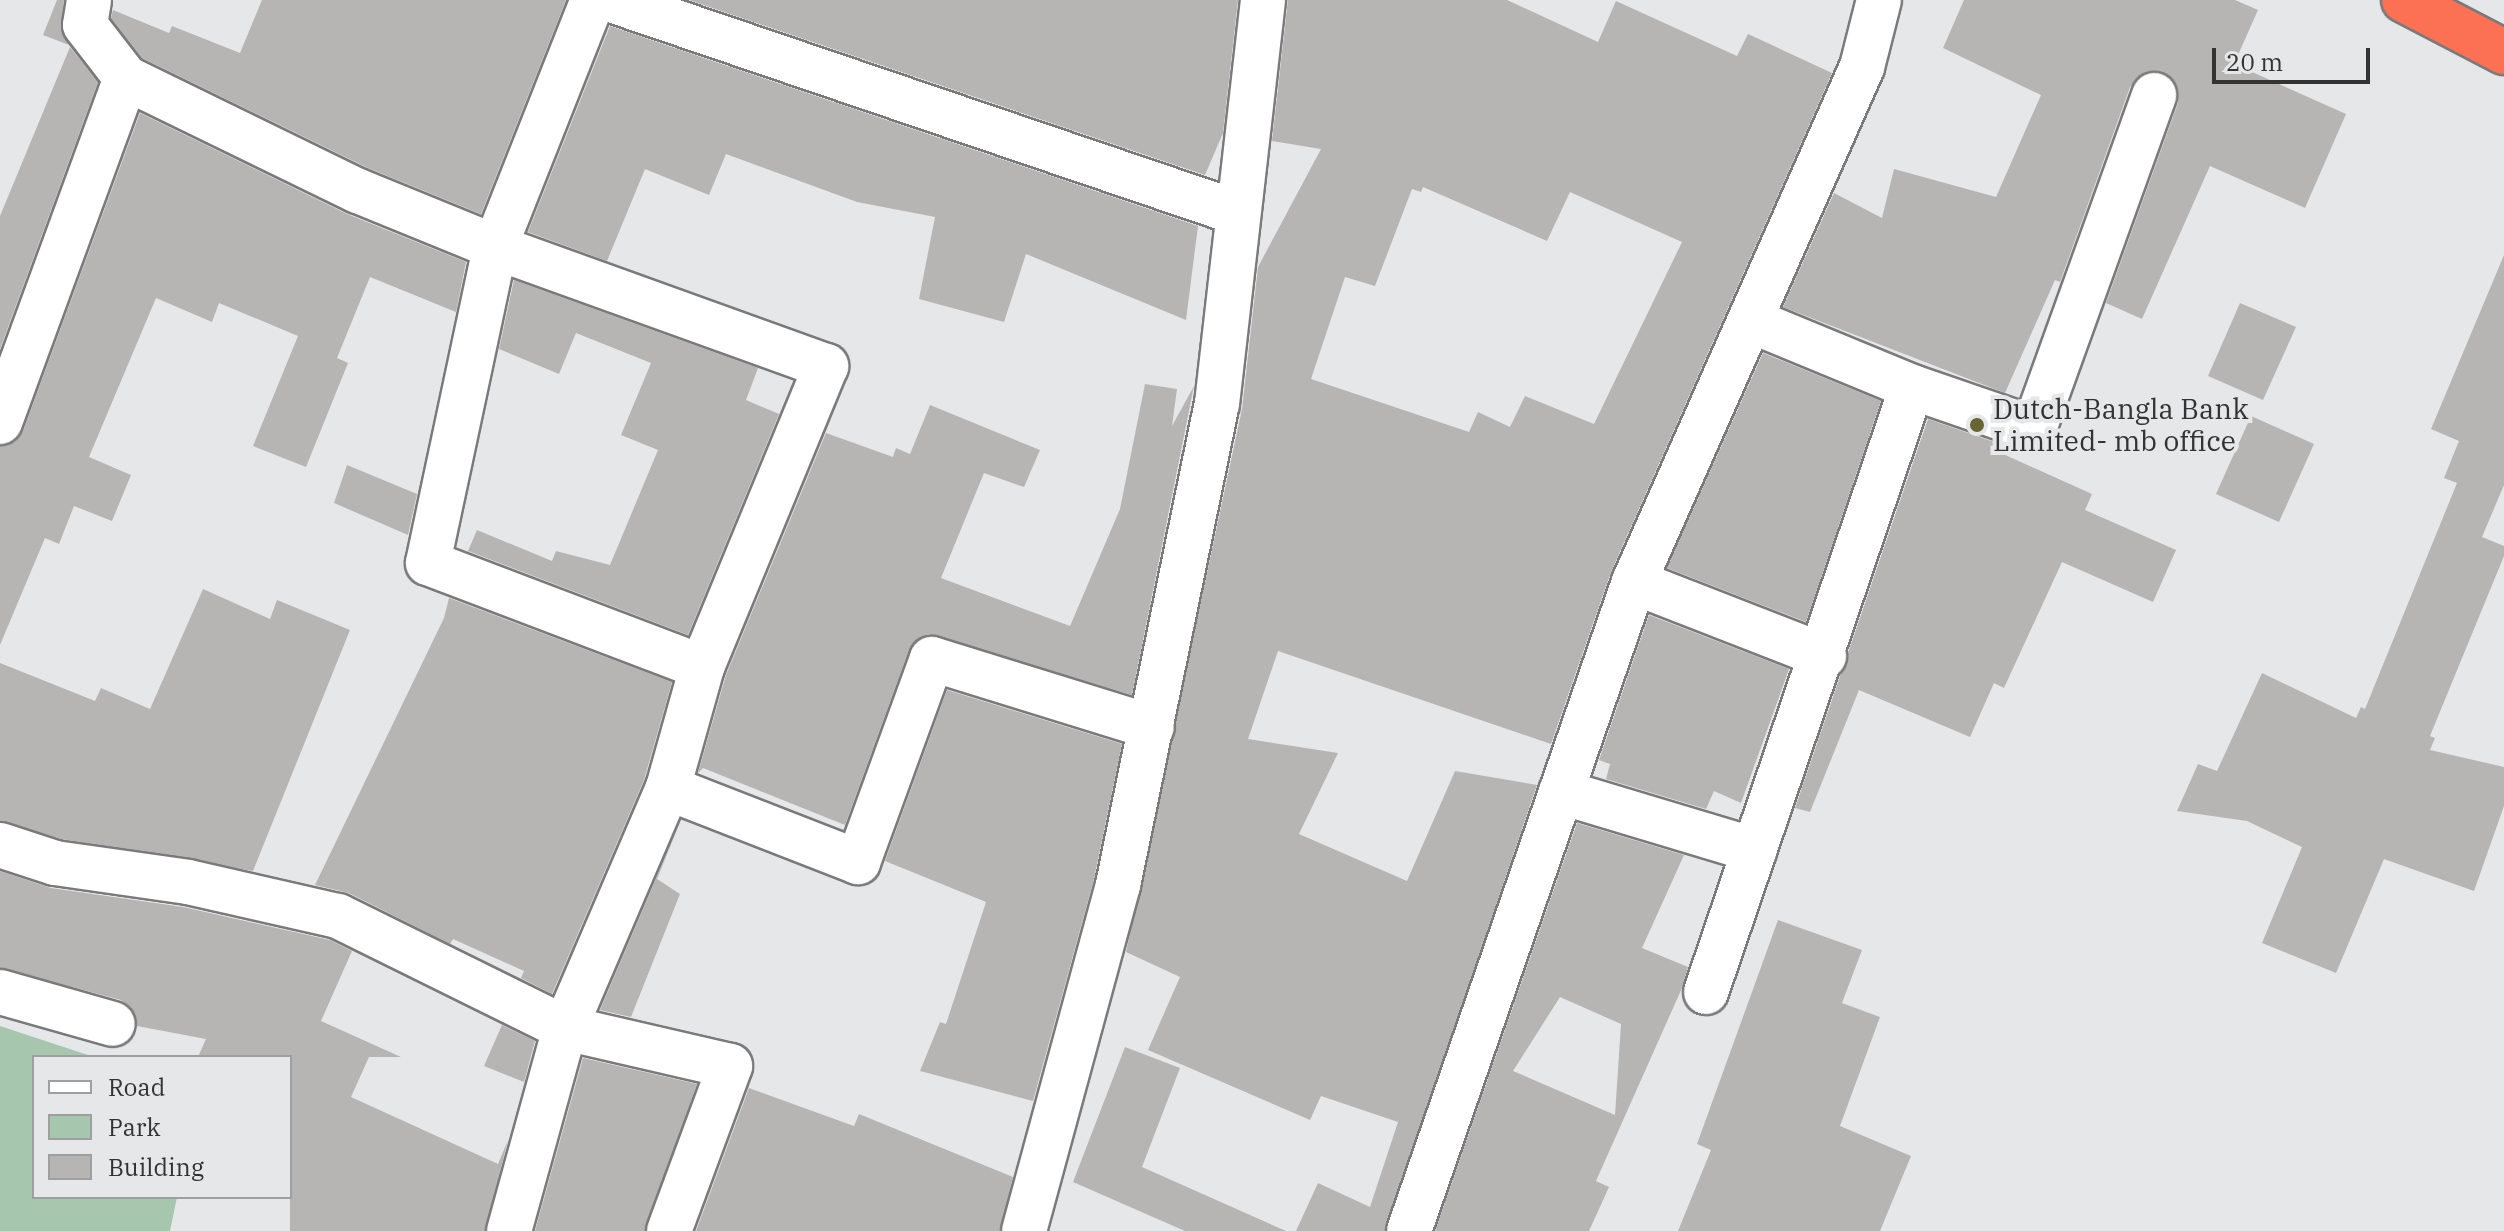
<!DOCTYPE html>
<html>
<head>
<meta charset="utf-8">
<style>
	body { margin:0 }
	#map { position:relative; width:2504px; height:1231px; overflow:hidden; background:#e6e7e9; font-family:"IBM Plex Serif",serif }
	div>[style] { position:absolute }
	.green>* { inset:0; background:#a6c7ae }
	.building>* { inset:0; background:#b7b5b3 }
	.roads { filter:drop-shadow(2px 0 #7a7a7c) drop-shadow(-2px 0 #7a7a7c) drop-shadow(0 2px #7a7a7c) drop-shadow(0 -2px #7a7a7c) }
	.minor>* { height:44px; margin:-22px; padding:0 22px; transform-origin:22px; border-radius:22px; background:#fff }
	.highway>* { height:44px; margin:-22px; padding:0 22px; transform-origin:22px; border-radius:22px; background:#fc7053 }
	.dots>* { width:22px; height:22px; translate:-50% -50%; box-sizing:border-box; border:4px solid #e6e7e9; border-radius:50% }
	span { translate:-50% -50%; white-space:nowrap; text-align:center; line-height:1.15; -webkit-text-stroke:8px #e6e7e9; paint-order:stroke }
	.poi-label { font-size:28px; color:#333334 }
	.left { translate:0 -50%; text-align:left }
	.legend { position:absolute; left:32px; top:1055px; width:260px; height:144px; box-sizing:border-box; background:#e6e7e9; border:2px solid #9e9fa1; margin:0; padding:10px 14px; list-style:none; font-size:24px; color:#333334 }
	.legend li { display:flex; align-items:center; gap:16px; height:40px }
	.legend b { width:40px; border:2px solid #9e9fa1 }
	.scale { position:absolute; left:2212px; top:48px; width:158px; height:36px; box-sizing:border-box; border:4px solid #333334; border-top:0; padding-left:10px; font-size:24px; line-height:28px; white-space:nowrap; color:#333334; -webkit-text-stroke:6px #e6e7e9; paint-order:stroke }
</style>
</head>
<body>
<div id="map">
	<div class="green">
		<i style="clip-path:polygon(0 1026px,94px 1057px,34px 1057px,34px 1197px,177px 1197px,170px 1231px,0 1231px)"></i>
	</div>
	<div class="building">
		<i style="clip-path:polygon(57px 0,64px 0,61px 31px,69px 45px,43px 35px)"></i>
		<i style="clip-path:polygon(262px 0,566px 0,481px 214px,368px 168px,142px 58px,111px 18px,113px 10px,169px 33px,172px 26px,240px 53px)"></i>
		<i style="clip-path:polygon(689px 0,1238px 0,1223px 133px,1205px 175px)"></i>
		<i style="clip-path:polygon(evenodd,1288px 0,1507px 0,1598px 42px,1616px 1px,1737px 56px,1748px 34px,1832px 73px,1611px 572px,1551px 744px,1278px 651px,1248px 739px,1338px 753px,1299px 834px,1407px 881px,1455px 771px,1537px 785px,1385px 1231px,1296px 1231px,1318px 1183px,1370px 1207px,1398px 1122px,1321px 1096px,1310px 1120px,1148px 1050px,1180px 977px,1126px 952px,1242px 409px,1258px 267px,1321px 149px,1272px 141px,1288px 0,1423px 187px,1547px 241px,1570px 192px,1682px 242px,1594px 424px,1525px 396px,1510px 427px,1478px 412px,1469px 432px,1311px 379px,1345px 277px,1375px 286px,1412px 189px,1421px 192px,1423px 187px)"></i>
		<i style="clip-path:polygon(1964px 0,2235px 0,2258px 10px,2234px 64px,2346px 114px,2305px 208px,2210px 166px,2142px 319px,2106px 303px,2178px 103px,2172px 78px,2149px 71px,2130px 87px,2060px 282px,2055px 280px,2005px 393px,1783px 307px,1834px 193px,1882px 218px,1894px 169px,1996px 197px,2041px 95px,1943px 48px)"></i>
		<i style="clip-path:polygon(610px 26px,1198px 226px,1186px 320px,1026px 254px,1004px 322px,919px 299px,935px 217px,857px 202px,726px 154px,709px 195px,645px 169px,607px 261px,528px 232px)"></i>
		<i style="clip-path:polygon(70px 47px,98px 82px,0 349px,0 216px)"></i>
		<i style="clip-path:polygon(140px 113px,347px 214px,466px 262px,456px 312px,370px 277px,337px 358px,348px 363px,306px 467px,253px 446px,298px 336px,219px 303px,212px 322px,156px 298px,89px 457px,131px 475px,112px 521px,74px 506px,59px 544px,45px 538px,0 645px,0 446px,15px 442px,23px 431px)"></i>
		<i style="clip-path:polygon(2504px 255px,2504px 485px,2482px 537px,2504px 546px,2504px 556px,2430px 736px,2435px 738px,2430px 750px,2504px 767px,2504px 806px,2474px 891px,2384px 859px,2336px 973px,2262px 943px,2302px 847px,2247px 821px,2177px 811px,2198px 764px,2217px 771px,2262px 673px,2356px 718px,2361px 707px,2365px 709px,2457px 483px,2444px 478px,2459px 441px,2431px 429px)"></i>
		<i style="clip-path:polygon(514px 280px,758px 368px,746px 400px,779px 414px,688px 635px,468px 551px,477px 530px,552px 561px,556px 551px,610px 565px,658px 450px,621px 435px,651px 363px,576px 333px,559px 374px,499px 349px)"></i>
		<i style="clip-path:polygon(2240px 303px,2296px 327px,2263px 400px,2208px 376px)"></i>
		<i style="clip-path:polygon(1763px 353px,1881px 401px,1806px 622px,1667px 568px)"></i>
		<i style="clip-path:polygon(1145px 384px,1177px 389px,1172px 426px,1194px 386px,1132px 695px,928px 634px,909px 650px,845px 825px,703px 768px,698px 773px,726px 675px,826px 433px,893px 457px,896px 448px,910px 454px,930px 405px,1040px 450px,1024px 487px,984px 473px,941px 578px,1070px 626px,1120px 509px)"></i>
		<i style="clip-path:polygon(2251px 416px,2314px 444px,2279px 522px,2216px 494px)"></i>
		<i style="clip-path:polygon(1928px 419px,1994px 442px,1992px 449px,2092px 494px,2085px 510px,2176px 550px,2153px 602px,2062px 562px,2004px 688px,1994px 683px,1970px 737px,1859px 690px,1810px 812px,1795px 808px)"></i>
		<i style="clip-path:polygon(347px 465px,417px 494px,408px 535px,334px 503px)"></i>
		<i style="clip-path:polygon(203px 589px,270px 619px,277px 600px,350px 630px,253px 871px,61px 839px,0 821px,0 663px,95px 701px,101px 688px,150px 709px)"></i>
		<i style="clip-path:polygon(449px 598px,672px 682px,644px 780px,552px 994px,521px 978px,524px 971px,453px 939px,450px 944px,349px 893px,315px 885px,444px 618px)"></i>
		<i style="clip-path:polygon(1649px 615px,1789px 669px,1741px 803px,1714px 791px,1706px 809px,1606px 779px,1610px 764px,1599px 760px)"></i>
		<i style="clip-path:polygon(947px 690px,1122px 744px,1094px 879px,1033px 1101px,920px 1071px,940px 1022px,946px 1024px,986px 902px,885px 861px)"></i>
		<i style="clip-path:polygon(681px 820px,657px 879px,680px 894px,631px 1017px,600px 1010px)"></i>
		<i style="clip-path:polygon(evenodd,1577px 823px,1684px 855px,1642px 948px,1688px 967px,1682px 988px,1596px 1181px,1609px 1187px,1589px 1231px,1435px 1231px,1577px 823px,1560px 997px,1621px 1024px,1615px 1115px,1513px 1071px,1560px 997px)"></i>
		<i style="clip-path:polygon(0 871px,51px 888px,183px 907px,330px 940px,352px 951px,321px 1021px,401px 1057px,369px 1057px,351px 1097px,498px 1164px,508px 1140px,485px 1231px,290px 1231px,290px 1057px,198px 1057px,206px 1039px,137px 1026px,131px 1007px,121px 1000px,0 968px)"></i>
		<i style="clip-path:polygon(1778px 920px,1862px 950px,1842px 1003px,1880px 1017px,1840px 1126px,1911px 1156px,1880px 1231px,1678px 1231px,1711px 1150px,1697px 1144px)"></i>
		<i style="clip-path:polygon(502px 1025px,535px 1041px,524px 1082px,484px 1066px)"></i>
		<i style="clip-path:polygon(1125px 1047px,1180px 1068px,1142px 1167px,1286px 1231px,1185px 1231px,1073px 1182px)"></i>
		<i style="clip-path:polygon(583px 1058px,697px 1084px,645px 1231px,535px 1231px)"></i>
		<i style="clip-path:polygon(749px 1088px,854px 1126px,859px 1114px,1013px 1177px,1000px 1231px,696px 1231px)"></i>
	</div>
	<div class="roads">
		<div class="minor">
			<i style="left:89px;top:0;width:25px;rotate:99deg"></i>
			<i style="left:85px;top:25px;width:67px;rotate:52.3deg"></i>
			<i style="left:126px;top:78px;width:258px;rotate:26deg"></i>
			<i style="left:358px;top:191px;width:148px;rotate:22.2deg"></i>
			<i style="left:495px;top:247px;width:352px;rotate:19.8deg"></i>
			<i style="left:826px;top:366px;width:326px;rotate:112.4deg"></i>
			<i style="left:702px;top:667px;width:293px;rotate:-159.2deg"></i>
			<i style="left:428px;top:563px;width:323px;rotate:-78deg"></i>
			<i style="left:495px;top:247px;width:266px;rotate:-68.4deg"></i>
			<i style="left:611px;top:0;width:662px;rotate:18.76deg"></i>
			<i style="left:1752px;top:321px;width:173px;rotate:22.4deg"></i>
			<i style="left:1912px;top:387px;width:129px;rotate:19deg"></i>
			<i style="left:2034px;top:429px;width:355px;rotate:-70.2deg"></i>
			<i style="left:0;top:422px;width:366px;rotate:-69.9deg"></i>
			<i style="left:1634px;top:582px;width:204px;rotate:21.3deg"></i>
			<i style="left:668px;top:788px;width:126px;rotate:-74.3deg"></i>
			<i style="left:1561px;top:792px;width:202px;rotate:16.7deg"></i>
			<i style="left:0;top:845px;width:58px;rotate:18.1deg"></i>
			<i style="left:55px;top:863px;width:134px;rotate:8.1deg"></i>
			<i style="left:188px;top:882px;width:154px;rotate:12.8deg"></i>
			<i style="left:338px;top:916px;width:253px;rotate:26.3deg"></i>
			<i style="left:565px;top:1028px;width:211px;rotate:105.4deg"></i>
			<i style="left:0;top:992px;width:117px;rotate:15.8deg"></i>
			<i style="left:1706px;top:992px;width:639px;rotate:-71.2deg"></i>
			<i style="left:669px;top:1231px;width:176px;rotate:-69.7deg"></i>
			<i style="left:730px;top:1066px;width:169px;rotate:-167deg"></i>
			<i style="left:565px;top:1028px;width:261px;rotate:-66.8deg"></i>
			<i style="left:668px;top:788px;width:204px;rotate:21.3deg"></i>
			<i style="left:858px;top:862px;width:216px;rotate:-70deg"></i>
			<i style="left:932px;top:659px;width:230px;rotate:17.2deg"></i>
			<i style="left:1024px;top:1231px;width:359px;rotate:-74.8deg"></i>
			<i style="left:1118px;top:885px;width:491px;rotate:-78.4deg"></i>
			<i style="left:1217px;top:404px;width:407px;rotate:-83.5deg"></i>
			<i style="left:1409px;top:1231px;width:687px;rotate:-70.88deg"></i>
			<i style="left:1634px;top:582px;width:563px;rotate:-66.12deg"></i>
			<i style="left:1862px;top:67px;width:69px;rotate:-75.8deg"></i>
		</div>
		<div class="highway">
			<i style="left:2404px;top:0;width:113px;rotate:27.5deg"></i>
		</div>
	</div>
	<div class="dots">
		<i style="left:1977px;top:425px;background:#676532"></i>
	</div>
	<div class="poi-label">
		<span class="left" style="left:1993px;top:425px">Dutch-Bangla Bank<br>Limited- mb office</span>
	</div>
	<ul class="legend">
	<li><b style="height:10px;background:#fff"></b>Road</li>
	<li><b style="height:22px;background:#a6c7ae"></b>Park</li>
	<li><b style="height:22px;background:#b7b5b3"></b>Building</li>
	</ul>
	<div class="scale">20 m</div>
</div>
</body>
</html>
